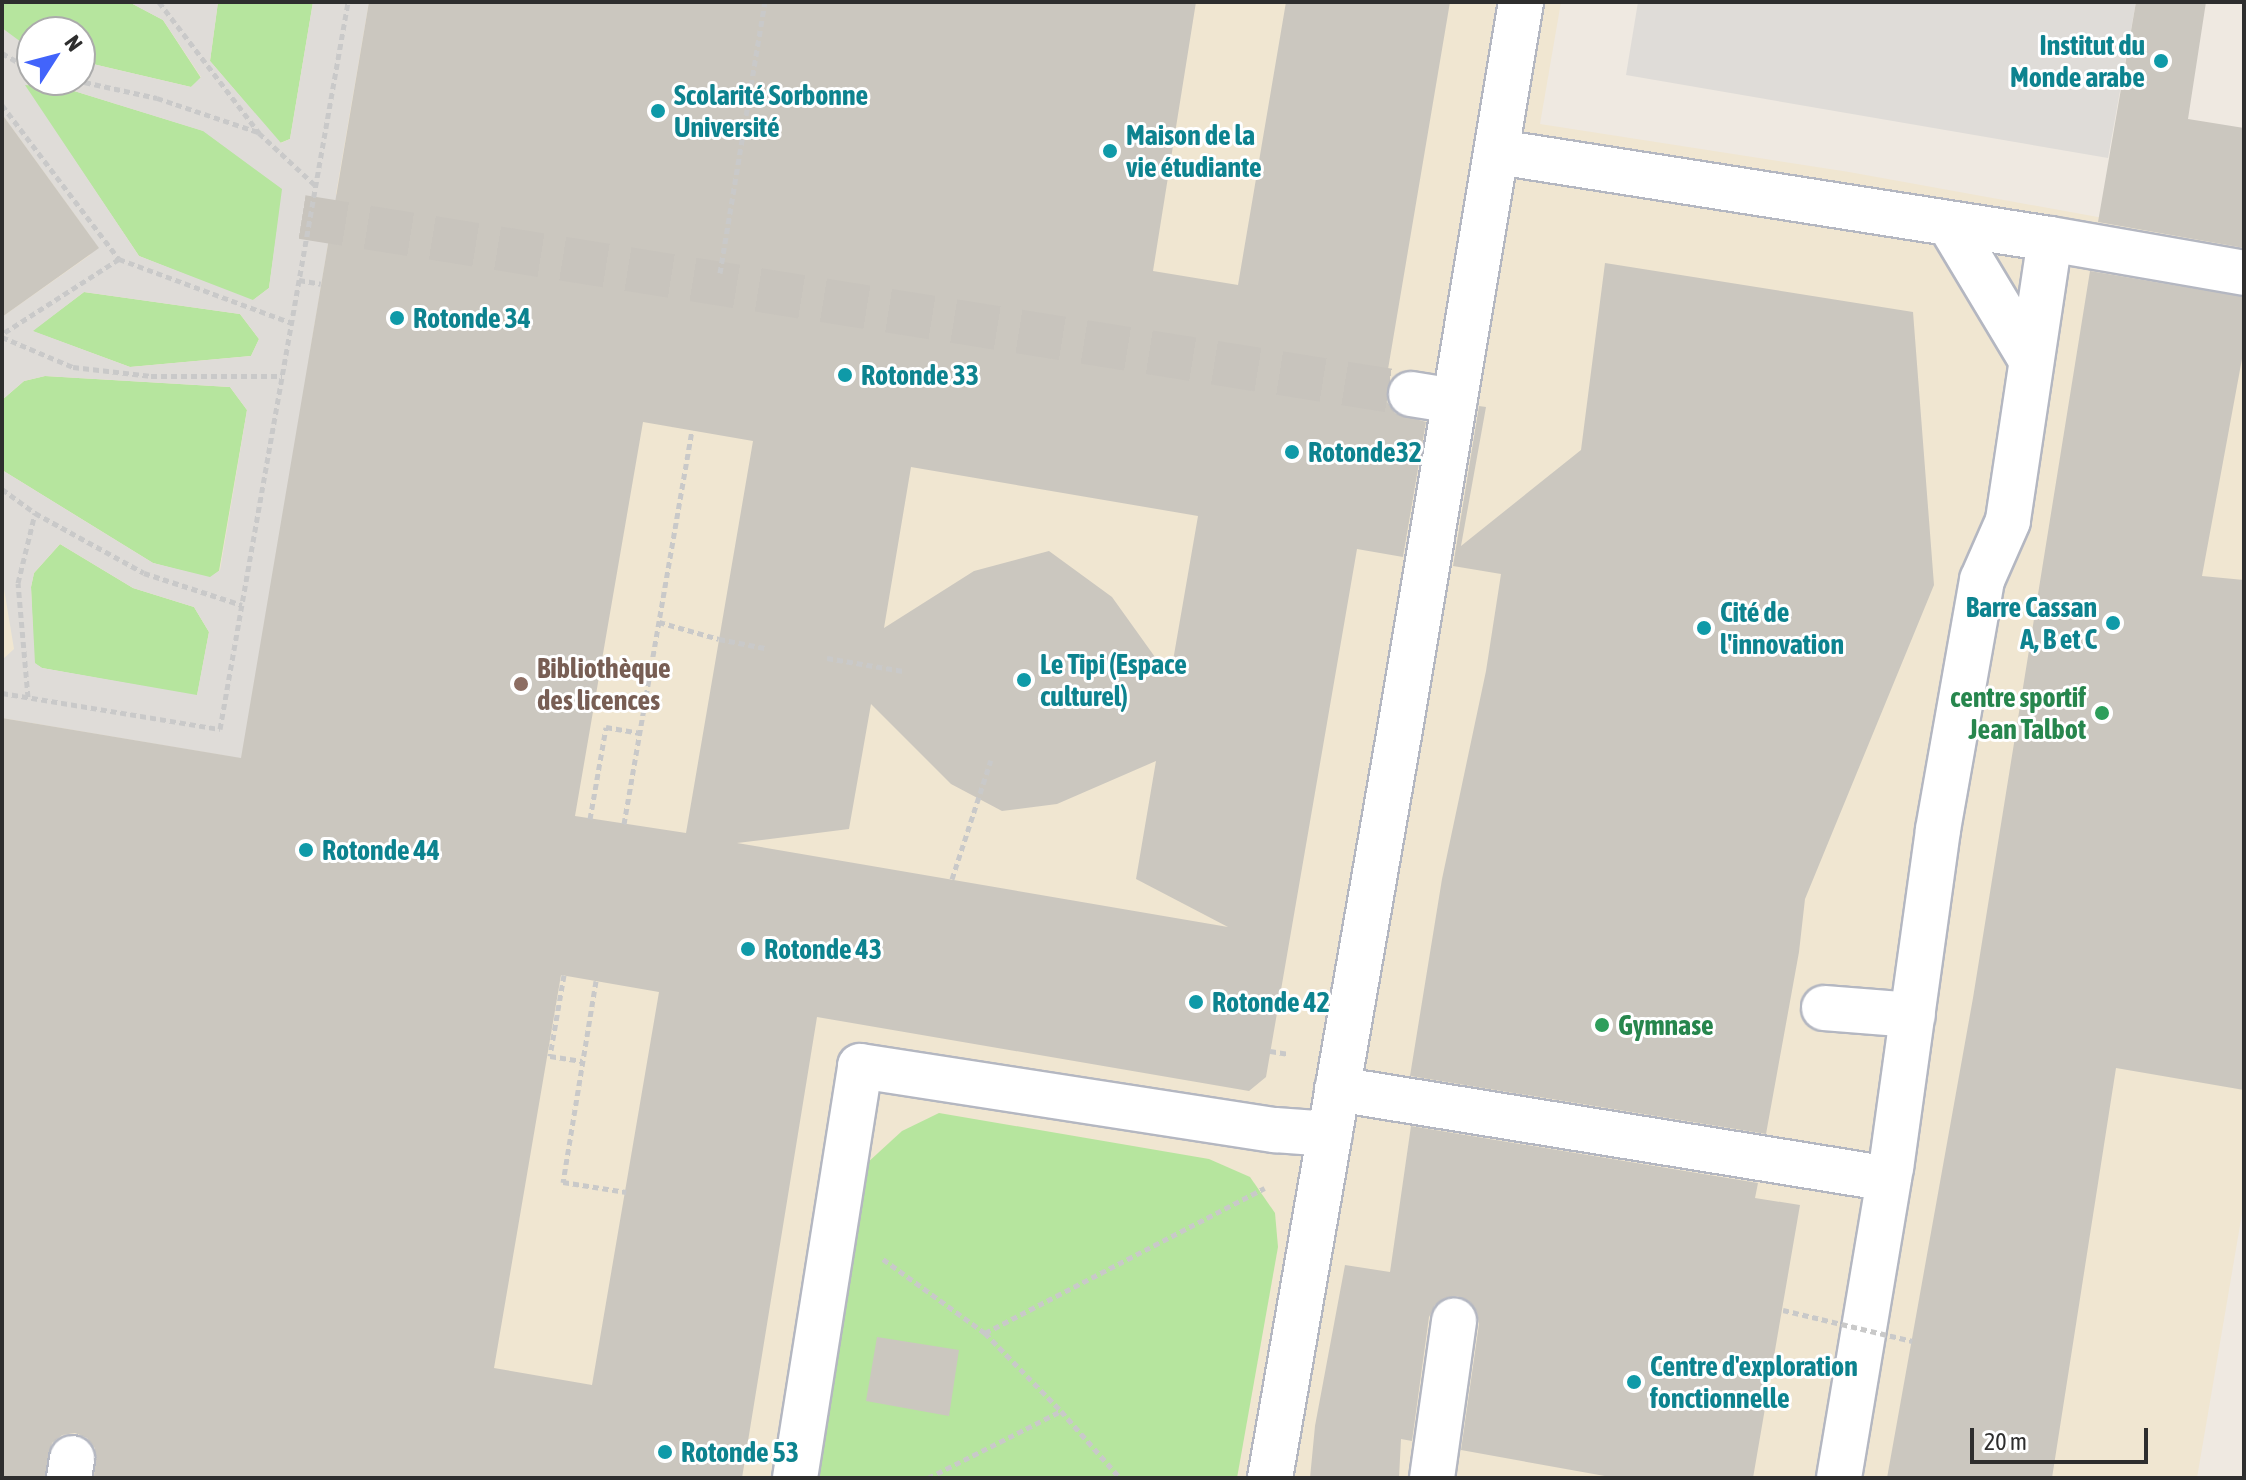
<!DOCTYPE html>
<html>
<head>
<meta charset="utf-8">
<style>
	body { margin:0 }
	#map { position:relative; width:2246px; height:1480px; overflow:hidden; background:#efe9e1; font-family:"Asap Condensed",sans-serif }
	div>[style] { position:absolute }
	.education>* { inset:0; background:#f0e6d1 }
	.green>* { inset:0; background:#b6e59e }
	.plaza>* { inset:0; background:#dfdcd8 }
	.building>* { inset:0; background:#cbc7bf }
	.minor-tunnel>* { height:44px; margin-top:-22px; transform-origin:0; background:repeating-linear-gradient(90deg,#c8c4bd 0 44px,transparent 0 66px) }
	.path>* { height:5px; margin-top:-2.5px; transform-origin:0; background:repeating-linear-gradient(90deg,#c9c9c9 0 6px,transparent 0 10px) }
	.roads { filter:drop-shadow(2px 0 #b4b7c1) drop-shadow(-2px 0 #b4b7c1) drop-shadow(0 2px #b4b7c1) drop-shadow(0 -2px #b4b7c1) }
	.minor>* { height:44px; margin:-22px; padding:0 22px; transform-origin:22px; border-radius:22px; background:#fff }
	.path-bridge>* { height:5px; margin-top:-2.5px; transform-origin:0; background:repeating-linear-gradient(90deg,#c9c9c9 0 6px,transparent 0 10px) }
	.dots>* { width:22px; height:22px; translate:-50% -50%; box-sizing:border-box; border:4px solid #fff; border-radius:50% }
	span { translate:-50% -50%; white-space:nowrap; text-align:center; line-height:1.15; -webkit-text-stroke:6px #fff; paint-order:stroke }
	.culture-label { font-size:28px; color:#0d838f; font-weight:700 }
	.right { translate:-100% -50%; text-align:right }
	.left { translate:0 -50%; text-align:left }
	.education-label { font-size:28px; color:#785e54; font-weight:700 }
	.leisure-label { font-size:28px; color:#27864d; font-weight:700 }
	.frame { position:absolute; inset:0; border:4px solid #2e2e2e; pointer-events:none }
	.north { position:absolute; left:16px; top:16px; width:80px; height:80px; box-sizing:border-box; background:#fff; border:2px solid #ababab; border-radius:50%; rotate:54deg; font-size:22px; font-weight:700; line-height:32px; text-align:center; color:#2e2e2e }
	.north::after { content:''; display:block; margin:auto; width:28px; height:36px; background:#4264fb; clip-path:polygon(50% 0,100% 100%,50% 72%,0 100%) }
	.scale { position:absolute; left:1970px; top:1428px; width:178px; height:36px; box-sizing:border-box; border:4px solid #2e2e2e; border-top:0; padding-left:10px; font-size:24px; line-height:28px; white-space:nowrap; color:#2e2e2e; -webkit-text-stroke:6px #fff; paint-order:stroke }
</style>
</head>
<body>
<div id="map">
	<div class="education">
		<i style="clip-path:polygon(evenodd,2px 2px,1561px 2px,1540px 124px,1849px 172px,2098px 217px,2244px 236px,2244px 1202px,2197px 1478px,2px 1478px,2px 2px,32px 32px,80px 32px,80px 80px,32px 80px,32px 32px)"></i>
	</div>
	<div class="green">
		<i style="clip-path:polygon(2px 2px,129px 2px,163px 20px,201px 78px,191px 87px,80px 61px,80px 32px,32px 32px,32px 50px,25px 48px,2px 28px)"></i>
		<i style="clip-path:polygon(218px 2px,313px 2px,290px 139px,280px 143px,210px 61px)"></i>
		<i style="clip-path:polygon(24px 85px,58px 86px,204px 131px,283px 189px,269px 288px,252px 301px,139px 256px)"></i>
		<i style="clip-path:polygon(84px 292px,240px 314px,259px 339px,251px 356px,130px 367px,32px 331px)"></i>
		<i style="clip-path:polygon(45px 376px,230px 387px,247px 410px,219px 571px,210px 578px,153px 563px,2px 470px,2px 400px,24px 381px)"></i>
		<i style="clip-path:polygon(60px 544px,133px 588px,194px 607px,209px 632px,197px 696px,42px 668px,34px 663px,31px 587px,34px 573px)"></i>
		<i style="clip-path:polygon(939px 1113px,1209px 1159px,1250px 1177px,1275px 1213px,1278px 1247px,1237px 1478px,818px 1478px,813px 1464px,866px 1164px,902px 1131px)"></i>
	</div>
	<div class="plaza">
		<i style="clip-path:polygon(evenodd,129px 2px,218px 2px,210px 61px,281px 143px,290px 139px,313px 2px,369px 2px,336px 194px,347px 210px,332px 221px,310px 352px,320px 367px,254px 760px,239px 771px,227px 756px,2px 718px,2px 660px,14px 649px,2px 577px,2px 470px,153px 563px,210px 577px,220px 570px,247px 410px,230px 387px,45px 376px,24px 381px,2px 400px,2px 317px,90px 255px,93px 240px,2px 114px,2px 28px,32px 50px,32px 80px,80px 80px,80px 61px,191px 87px,201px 77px,163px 20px,129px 2px,25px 85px,58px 86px,203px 131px,282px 189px,269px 288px,253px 300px,139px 256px,25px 85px,129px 2px,84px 292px,240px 314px,259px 339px,251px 356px,130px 367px,33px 331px,84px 292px,129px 2px,60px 544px,133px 588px,194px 607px,209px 632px,197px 695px,42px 668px,35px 663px,31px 587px,34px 573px,60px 544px)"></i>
		<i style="clip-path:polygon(1638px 2px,2136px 2px,2108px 158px,1626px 75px)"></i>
	</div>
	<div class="building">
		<i style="clip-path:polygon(evenodd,369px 2px,1196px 2px,1153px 271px,1238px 285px,1286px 2px,1450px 2px,1385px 387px,1387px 402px,1395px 413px,1426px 422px,1403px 557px,1357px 549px,1266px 1077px,1249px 1091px,817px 1017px,742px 1478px,94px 1478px,95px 1448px,87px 1438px,75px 1433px,62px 1435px,52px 1443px,45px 1478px,2px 1478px,2px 718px,241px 758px,369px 2px,643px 422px,753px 441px,686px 833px,575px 816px,643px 422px,369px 2px,911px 467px,1198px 516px,1170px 678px,1112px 597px,1049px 551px,974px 571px,884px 628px,911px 467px,369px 2px,871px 704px,951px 784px,1002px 811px,1057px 804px,1156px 761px,1136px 879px,1228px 927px,737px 843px,849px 829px,871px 704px,369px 2px,561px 975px,659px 992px,592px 1385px,494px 1368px,561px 975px)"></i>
		<i style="clip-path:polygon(2136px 2px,2206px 2px,2188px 119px,2244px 128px,2244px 248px,2098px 222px)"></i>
		<i style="clip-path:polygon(2px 114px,99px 248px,2px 317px)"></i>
		<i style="clip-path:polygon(1605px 263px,1913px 312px,1934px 585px,1805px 899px,1799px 952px,1766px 1134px,1410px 1076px,1442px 879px,1486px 671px,1501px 574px,1453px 566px,1479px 406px,1486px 407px,1461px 546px,1581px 450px)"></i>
		<i style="clip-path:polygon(2090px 271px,2244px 297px,2244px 348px,2202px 576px,2244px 580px,2244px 1090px,2116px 1068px,2052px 1478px,1887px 1478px,1973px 998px)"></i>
		<i style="clip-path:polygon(1411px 1126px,1758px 1183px,1755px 1198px,1800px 1205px,1753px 1478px,1616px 1478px,1461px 1450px,1479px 1324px,1477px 1312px,1470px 1302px,1457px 1296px,1445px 1298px,1435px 1305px,1429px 1317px,1412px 1441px,1401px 1439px,1399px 1478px,1310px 1478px,1315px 1426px,1345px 1265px,1390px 1272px)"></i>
		<i style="clip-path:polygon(877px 1337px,959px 1350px,949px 1416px,866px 1401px)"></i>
	</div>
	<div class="minor-tunnel">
		<i style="left:302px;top:217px;width:1123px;rotate:9.07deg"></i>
	</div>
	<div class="path">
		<i style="left:159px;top:2px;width:165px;rotate:52.6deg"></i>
		<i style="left:259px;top:133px;width:76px;rotate:42.9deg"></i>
		<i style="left:2px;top:53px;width:34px;rotate:30deg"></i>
		<i style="left:75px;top:80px;width:84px;rotate:12.4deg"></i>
		<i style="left:157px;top:98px;width:107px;rotate:18.6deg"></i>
		<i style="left:2px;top:105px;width:193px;rotate:52.8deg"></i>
		<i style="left:119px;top:259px;width:139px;rotate:147.3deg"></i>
		<i style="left:119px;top:259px;width:184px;rotate:20.3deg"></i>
		<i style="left:720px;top:273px;width:275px;rotate:-80.6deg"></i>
		<i style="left:299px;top:280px;width:22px;rotate:10deg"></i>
		<i style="left:2px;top:337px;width:77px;rotate:22.9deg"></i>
		<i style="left:73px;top:367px;width:79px;rotate:6.6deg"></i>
		<i style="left:151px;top:376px;width:131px"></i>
		<i style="left:2px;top:489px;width:41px;rotate:36deg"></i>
		<i style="left:35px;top:513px;width:124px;rotate:28.8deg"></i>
		<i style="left:144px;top:573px;width:103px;rotate:18.1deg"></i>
		<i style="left:659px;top:622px;width:62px;rotate:15.8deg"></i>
		<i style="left:719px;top:639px;width:47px;rotate:11.1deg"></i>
		<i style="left:827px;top:658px;width:77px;rotate:9.7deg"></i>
		<i style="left:2px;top:693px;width:221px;rotate:9.4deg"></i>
		<i style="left:220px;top:729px;width:738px;rotate:-80.01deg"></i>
		<i style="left:28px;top:697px;width:114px;rotate:-95deg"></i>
		<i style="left:18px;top:583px;width:72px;rotate:-76.3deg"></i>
		<i style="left:590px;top:819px;width:93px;rotate:-80.1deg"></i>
		<i style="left:606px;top:727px;width:36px;rotate:10deg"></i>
		<i style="left:624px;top:824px;width:400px;rotate:-80.2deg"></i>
		<i style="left:952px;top:879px;width:125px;rotate:-71.9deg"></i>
		<i style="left:564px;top:975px;width:82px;rotate:99.8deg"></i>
		<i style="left:550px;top:1056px;width:32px;rotate:9deg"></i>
		<i style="left:596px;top:981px;width:204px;rotate:99.3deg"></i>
		<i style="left:563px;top:1182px;width:64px;rotate:9deg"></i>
		<i style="left:1270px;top:1051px;width:19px;rotate:9deg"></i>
		<i style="left:883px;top:1259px;width:126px;rotate:36deg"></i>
		<i style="left:985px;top:1333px;width:109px;rotate:45.7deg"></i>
		<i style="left:1061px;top:1411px;width:89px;rotate:48.6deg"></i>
		<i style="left:985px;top:1333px;width:315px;rotate:-27.4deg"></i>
		<i style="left:928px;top:1478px;width:149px;rotate:-26.7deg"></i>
	</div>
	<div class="roads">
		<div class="minor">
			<i style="left:1498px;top:152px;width:559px;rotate:8.96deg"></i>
			<i style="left:2050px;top:239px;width:285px;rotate:98.5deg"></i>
			<i style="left:2008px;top:521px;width:64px;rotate:113.8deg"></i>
			<i style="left:1982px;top:580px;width:254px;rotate:100deg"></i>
			<i style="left:1938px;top:830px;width:340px;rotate:97.9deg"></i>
			<i style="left:1891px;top:1167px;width:315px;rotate:99.5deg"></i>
			<i style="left:1950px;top:225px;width:155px;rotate:59deg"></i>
			<i style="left:2050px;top:239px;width:197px;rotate:9.9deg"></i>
			<i style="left:1411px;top:394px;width:44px;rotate:9.2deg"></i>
			<i style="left:1824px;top:1008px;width:89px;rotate:4.5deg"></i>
			<i style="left:1337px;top:1089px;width:559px;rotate:9.26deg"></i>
			<i style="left:69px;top:1478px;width:20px;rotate:-81deg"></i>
			<i style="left:795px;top:1478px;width:417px;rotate:-81deg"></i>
			<i style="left:860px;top:1066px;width:420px;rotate:8.8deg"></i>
			<i style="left:1275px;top:1130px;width:55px;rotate:4.2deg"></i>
			<i style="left:1270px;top:1478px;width:754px;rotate:-80.15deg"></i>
			<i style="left:1399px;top:735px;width:743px;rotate:-80.55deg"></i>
			<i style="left:1432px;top:1478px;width:159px;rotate:-82deg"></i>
		</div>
	</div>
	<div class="path-bridge">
		<i style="left:1783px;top:1310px;width:133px;rotate:13.5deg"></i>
	</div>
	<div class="dots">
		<i style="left:2161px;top:61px;background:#0f9aa8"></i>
		<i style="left:658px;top:111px;background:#0f9aa8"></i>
		<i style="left:1110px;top:151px;background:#0f9aa8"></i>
		<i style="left:397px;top:318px;background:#0f9aa8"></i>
		<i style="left:845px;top:375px;background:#0f9aa8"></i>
		<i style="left:1292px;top:452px;background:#0f9aa8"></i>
		<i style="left:2113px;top:623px;background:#0f9aa8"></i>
		<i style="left:1704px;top:628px;background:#0f9aa8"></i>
		<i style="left:1024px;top:680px;background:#0f9aa8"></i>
		<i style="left:521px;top:684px;background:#8d6e63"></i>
		<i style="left:2102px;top:713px;background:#2e9e5b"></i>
		<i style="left:306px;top:850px;background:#0f9aa8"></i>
		<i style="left:748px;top:949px;background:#0f9aa8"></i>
		<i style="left:1196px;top:1002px;background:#0f9aa8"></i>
		<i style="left:1602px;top:1025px;background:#2e9e5b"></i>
		<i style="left:1634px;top:1382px;background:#0f9aa8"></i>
		<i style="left:665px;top:1452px;background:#0f9aa8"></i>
	</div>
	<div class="culture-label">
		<span class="right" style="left:2145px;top:61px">Institut du<br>Monde arabe</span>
		<span class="left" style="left:674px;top:111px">Scolarité Sorbonne<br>Université</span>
		<span class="left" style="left:1126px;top:151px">Maison de la<br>vie étudiante</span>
		<span class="left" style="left:413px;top:318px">Rotonde 34</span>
		<span class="left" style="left:861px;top:375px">Rotonde 33</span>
		<span class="left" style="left:1308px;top:452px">Rotonde32</span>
		<span class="right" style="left:2097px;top:623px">Barre Cassan<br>A, B et C</span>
		<span class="left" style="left:1720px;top:628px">Cité de<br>l'innovation</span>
		<span class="left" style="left:1040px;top:680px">Le Tipi (Espace<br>culturel)</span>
		<span class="left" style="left:322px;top:850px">Rotonde 44</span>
		<span class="left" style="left:764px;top:949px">Rotonde 43</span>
		<span class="left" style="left:1212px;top:1002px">Rotonde 42</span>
		<span class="left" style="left:1650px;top:1382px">Centre d'exploration<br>fonctionnelle</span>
		<span class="left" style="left:681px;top:1452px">Rotonde 53</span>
	</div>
	<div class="education-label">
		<span class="left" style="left:537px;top:684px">Bibliothèque<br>des licences</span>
	</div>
	<div class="leisure-label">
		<span class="right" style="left:2086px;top:713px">centre sportif<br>Jean Talbot</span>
		<span class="left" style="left:1618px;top:1025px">Gymnase</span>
	</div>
	<div class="frame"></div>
	<div class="north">N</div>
	<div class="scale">20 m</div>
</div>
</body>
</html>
